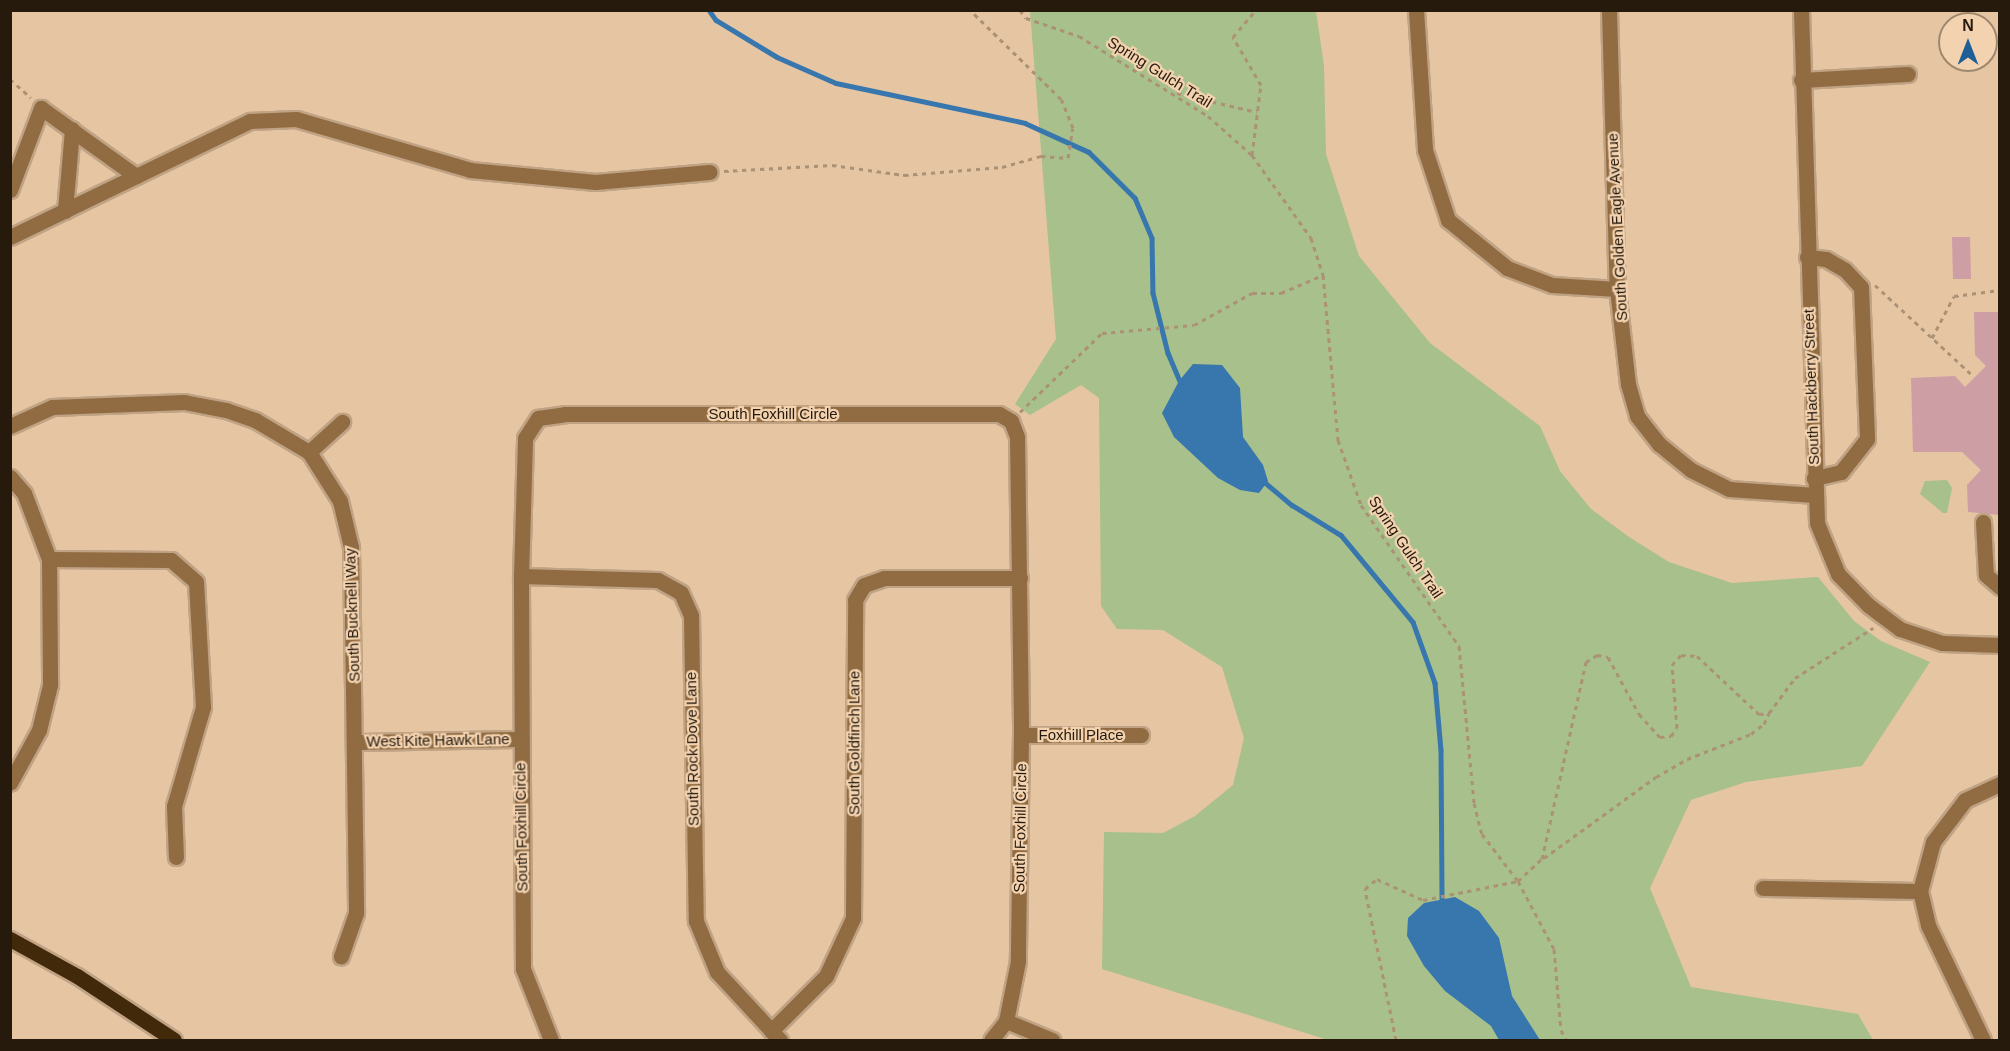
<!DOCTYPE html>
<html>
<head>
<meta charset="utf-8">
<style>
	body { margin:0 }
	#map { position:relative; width:2010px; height:1051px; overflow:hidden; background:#e5c5a2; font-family:Helvetica,sans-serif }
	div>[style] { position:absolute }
	.green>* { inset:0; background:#a7c08c }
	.water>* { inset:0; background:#3876ae }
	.stream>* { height:4.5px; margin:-2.25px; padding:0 2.25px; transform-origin:2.25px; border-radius:2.25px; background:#3876ae }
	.building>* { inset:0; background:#ce9ea5 }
	.path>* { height:3px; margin-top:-1.5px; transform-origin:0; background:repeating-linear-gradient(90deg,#ac9275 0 4.5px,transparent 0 9px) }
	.roads { filter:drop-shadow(2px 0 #bfa384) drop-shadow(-2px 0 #bfa384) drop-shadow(0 2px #bfa384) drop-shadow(0 -2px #bfa384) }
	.minor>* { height:15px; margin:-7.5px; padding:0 7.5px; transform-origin:7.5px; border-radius:7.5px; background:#916b41 }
	.major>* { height:15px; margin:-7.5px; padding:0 7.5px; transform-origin:7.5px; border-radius:7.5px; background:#412909 }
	span { translate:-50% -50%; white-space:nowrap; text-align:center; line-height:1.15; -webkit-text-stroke:4.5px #f2d2af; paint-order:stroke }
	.street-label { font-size:15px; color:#261a0d }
	.frame { position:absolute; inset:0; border:12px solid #261a0d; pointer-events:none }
	.north { position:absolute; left:1938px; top:12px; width:60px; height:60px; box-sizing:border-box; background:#f2d2af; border:2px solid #a0886e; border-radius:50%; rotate:0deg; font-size:16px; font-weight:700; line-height:24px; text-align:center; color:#261a0d }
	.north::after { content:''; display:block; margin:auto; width:21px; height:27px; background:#205f95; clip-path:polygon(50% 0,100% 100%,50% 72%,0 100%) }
</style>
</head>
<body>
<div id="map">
	<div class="green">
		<i style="clip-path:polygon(1030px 11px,1316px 11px,1324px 66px,1326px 154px,1359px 256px,1430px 343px,1540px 426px,1560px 471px,1591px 509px,1629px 537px,1669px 562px,1732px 583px,1818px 577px,1854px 621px,1881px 641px,1930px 662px,1862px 766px,1746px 782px,1691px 800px,1650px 888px,1691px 987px,1858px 1014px,1873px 1040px,1328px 1040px,1102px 969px,1104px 832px,1163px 833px,1195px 816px,1233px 785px,1244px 738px,1222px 667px,1163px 630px,1117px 629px,1101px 606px,1099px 398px,1081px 385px,1030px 415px,1015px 404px,1056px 339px)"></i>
		<i style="clip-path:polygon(1947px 480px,1952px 488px,1947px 513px,1943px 513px,1920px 494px,1925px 481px)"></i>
	</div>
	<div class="water">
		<i style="clip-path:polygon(1193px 364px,1222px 365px,1240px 388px,1243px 437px,1263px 465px,1268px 481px,1259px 493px,1240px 490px,1218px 478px,1174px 437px,1162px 413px,1179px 381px)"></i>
		<i style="clip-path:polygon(1455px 897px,1479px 911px,1499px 938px,1512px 996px,1540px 1040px,1499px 1040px,1491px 1026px,1445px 991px,1424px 966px,1407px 936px,1408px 918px,1424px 903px)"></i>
	</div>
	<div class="stream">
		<i style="left:709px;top:10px;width:12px;rotate:55deg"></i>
		<i style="left:716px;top:20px;width:71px;rotate:31.2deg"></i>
		<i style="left:777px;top:57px;width:64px;rotate:23.8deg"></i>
		<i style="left:836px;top:83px;width:193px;rotate:11.9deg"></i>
		<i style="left:1025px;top:123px;width:70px;rotate:24.4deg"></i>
		<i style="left:1089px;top:152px;width:65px;rotate:45deg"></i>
		<i style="left:1135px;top:198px;width:43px;rotate:67deg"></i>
		<i style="left:1152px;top:238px;width:55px;rotate:89deg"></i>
		<i style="left:1153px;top:293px;width:62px;rotate:76deg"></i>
		<i style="left:1168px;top:353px;width:34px;rotate:67deg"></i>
		<i style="left:1262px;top:480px;width:39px;rotate:40deg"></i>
		<i style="left:1292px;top:505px;width:57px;rotate:31.5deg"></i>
		<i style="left:1341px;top:535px;width:113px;rotate:50.4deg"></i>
		<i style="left:1413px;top:622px;width:65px;rotate:70.2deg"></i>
		<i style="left:1435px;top:683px;width:67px;rotate:84.9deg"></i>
		<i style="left:1441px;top:750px;width:154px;rotate:89.6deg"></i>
	</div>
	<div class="building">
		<i style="clip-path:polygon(1952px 237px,1970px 237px,1971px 279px,1953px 279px)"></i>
		<i style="clip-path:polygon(1974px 312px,2000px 312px,2000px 515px,1968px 512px,1967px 485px,1981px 470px,1962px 452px,1913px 452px,1911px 378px,1955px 376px,1965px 387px,1986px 366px,1975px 355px)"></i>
	</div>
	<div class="path">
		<i style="left:1020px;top:10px;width:10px;rotate:53deg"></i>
		<i style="left:1026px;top:18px;width:56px;rotate:18.8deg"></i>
		<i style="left:1079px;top:36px;width:152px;rotate:31.8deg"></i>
		<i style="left:1208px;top:116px;width:59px;rotate:41.6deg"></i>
		<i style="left:1252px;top:155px;width:102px;rotate:54.6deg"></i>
		<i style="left:1311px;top:238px;width:39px;rotate:72deg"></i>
		<i style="left:1323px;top:275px;width:166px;rotate:84.8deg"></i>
		<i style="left:1338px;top:440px;width:69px;rotate:70.5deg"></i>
		<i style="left:1361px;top:505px;width:172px;rotate:55.2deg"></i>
		<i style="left:1459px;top:646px;width:158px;rotate:84.5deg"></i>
		<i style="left:1474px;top:803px;width:32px;rotate:76deg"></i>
		<i style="left:1482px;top:834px;width:59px;rotate:52.5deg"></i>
		<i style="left:1518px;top:881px;width:77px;rotate:62.1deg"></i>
		<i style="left:1554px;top:949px;width:81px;rotate:85.1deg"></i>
		<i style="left:1561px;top:1030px;width:11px;rotate:63deg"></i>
		<i style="left:10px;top:79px;width:28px;rotate:42deg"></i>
		<i style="left:1177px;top:93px;width:82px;rotate:13.4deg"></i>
		<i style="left:1252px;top:155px;width:71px;rotate:-82.7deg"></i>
		<i style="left:1261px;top:85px;width:56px;rotate:-120.3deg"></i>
		<i style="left:1233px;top:37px;width:35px;rotate:-50deg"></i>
		<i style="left:724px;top:171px;width:108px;rotate:-3.2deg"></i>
		<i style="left:832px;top:165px;width:73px;rotate:7.9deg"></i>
		<i style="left:904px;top:175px;width:98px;rotate:-4.7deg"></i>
		<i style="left:1002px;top:167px;width:41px;rotate:-15.8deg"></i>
		<i style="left:1041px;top:156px;width:27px;rotate:4deg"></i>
		<i style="left:1068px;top:158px;width:30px;rotate:-81deg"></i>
		<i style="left:1073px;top:128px;width:31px;rotate:-112deg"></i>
		<i style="left:1061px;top:99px;width:127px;rotate:-135.6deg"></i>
		<i style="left:1875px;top:285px;width:131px;rotate:42.8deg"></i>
		<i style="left:1932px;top:338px;width:47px;rotate:-62.4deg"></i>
		<i style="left:1954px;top:296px;width:46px;rotate:-7.4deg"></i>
		<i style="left:1020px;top:412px;width:114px;rotate:-43.9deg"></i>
		<i style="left:1102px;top:333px;width:92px;rotate:-5deg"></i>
		<i style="left:1194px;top:325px;width:66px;rotate:-28.9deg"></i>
		<i style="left:1252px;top:293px;width:29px"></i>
		<i style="left:1281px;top:293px;width:46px;rotate:-23.2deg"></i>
		<i style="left:1544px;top:858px;width:138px;rotate:-35.9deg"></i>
		<i style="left:1656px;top:777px;width:36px;rotate:-30deg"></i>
		<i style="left:1687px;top:759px;width:69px;rotate:-21.3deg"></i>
		<i style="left:1751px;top:734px;width:16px;rotate:-38deg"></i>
		<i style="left:1764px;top:724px;width:12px;rotate:-66deg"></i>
		<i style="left:1396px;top:1040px;width:154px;rotate:-101.6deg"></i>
		<i style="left:1365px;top:889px;width:16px;rotate:-40deg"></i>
		<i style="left:1377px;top:879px;width:51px;rotate:24.5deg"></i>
		<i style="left:1423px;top:900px;width:97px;rotate:-11.3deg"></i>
		<i style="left:1518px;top:881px;width:33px;rotate:-43deg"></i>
		<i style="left:1542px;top:859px;width:202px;rotate:-77.4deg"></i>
		<i style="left:1586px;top:662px;width:13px;rotate:-32deg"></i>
		<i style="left:1597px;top:655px;width:11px;rotate:10deg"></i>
		<i style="left:1608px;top:657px;width:65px;rotate:61.5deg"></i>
		<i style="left:1639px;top:714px;width:31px;rotate:48deg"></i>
		<i style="left:1660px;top:737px;width:11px;rotate:-5deg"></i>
		<i style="left:1671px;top:736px;width:10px;rotate:-53deg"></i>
		<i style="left:1677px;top:728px;width:63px;rotate:-94.5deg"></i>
		<i style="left:1672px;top:665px;width:13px;rotate:-48deg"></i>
		<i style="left:1681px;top:655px;width:16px;rotate:4deg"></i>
		<i style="left:1697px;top:656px;width:85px;rotate:43.1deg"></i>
		<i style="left:1759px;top:714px;width:10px;rotate:-6deg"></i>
		<i style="left:1769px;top:713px;width:44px;rotate:-53.4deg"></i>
		<i style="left:1795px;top:678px;width:93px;rotate:-32.7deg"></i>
	</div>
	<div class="roads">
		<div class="minor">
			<i style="left:1416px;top:10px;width:140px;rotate:86.3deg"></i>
			<i style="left:1425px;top:150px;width:74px;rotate:71.8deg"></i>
			<i style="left:1448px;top:220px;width:76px;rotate:39.1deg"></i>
			<i style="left:1507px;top:268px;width:48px;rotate:20.7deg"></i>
			<i style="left:1552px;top:285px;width:65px;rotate:3.5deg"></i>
			<i style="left:1609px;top:10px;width:279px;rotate:88.4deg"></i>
			<i style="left:1617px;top:289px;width:96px;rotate:83.4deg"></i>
			<i style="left:1628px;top:384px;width:33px;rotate:74deg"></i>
			<i style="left:1637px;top:416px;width:36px;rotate:52deg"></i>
			<i style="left:1659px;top:444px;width:41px;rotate:39.1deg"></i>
			<i style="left:1691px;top:470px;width:42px;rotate:26.6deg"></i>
			<i style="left:1729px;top:489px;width:86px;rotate:4deg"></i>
			<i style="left:1801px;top:10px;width:513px;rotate:88.21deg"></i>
			<i style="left:1817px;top:523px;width:55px;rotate:67.6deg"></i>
			<i style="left:1838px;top:574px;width:43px;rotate:45.9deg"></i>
			<i style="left:1868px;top:605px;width:40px;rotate:37deg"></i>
			<i style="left:1900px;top:629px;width:44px;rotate:18.4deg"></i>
			<i style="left:1942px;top:643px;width:58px;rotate:2deg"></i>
			<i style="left:1801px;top:80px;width:107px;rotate:-3.2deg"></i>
			<i style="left:10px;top:190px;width:88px;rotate:-69.3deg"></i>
			<i style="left:41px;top:108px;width:117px;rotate:35.6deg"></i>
			<i style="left:65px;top:211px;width:82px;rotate:-85.1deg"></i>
			<i style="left:10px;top:237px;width:267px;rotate:-25.8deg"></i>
			<i style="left:250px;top:121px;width:46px;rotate:-2.5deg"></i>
			<i style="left:296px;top:119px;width:181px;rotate:16.3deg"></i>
			<i style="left:470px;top:170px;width:126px;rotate:5.5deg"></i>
			<i style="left:595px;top:182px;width:115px;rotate:-5deg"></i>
			<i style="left:1807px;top:257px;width:19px;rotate:6deg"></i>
			<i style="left:1826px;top:259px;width:22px;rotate:30deg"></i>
			<i style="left:1845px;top:270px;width:23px;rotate:47deg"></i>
			<i style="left:1861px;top:287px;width:152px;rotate:87.7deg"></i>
			<i style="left:1867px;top:439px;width:42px;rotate:128.2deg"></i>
			<i style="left:1841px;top:472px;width:28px;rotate:167deg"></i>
			<i style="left:10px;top:426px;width:46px;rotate:-24.3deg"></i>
			<i style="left:52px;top:407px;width:132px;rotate:-2.2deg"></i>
			<i style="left:184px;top:402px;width:43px;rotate:10.8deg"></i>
			<i style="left:226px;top:410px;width:31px;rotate:19deg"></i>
			<i style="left:255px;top:420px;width:63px;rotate:30.7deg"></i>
			<i style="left:309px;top:452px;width:58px;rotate:57.7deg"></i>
			<i style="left:340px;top:501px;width:47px;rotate:76.6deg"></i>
			<i style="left:351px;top:547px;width:366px;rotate:89.2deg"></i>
			<i style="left:356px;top:913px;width:46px;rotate:109.2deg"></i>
			<i style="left:309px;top:452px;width:45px;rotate:-42.3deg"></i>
			<i style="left:10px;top:477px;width:21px;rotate:49deg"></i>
			<i style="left:24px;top:493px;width:71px;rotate:69.3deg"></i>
			<i style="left:49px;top:559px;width:126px;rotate:89.5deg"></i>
			<i style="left:50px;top:685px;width:46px;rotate:103.7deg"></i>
			<i style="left:39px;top:730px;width:60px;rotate:118.7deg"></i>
			<i style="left:1983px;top:522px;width:53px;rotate:86.8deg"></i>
			<i style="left:1986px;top:575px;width:18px;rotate:41deg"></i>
			<i style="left:49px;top:559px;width:122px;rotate:0.5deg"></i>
			<i style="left:171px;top:560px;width:33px;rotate:41deg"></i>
			<i style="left:196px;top:582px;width:125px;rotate:86.8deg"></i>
			<i style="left:203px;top:707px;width:103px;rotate:106.3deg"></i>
			<i style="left:174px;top:806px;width:51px;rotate:87.8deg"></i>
			<i style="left:521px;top:576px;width:137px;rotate:1.7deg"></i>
			<i style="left:658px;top:580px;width:26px;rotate:29deg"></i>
			<i style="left:681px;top:593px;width:24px;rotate:66deg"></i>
			<i style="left:691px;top:615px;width:306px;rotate:89.1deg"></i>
			<i style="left:696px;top:921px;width:55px;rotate:67.6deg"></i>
			<i style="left:717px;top:972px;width:93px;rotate:47.2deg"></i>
			<i style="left:1021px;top:735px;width:120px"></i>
			<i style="left:356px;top:742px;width:163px;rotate:-1.1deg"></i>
			<i style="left:1763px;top:888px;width:157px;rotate:1.1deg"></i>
			<i style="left:1006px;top:1021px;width:50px;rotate:22.4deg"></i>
			<i style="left:771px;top:1031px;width:78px;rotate:-45deg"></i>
			<i style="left:826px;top:976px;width:64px;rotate:-65deg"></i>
			<i style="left:853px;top:918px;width:318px;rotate:-89.6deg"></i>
			<i style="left:855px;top:600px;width:17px;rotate:-59deg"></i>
			<i style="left:864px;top:585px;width:21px;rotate:-19deg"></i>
			<i style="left:884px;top:578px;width:136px"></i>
			<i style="left:551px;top:1040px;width:76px;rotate:-111.5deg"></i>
			<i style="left:523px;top:969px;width:393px;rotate:-90.3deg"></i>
			<i style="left:521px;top:576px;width:138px;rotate:-88.3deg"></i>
			<i style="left:525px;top:438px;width:24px;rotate:-57deg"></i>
			<i style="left:538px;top:418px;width:27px;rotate:-8deg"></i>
			<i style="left:565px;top:414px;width:434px"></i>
			<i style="left:999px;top:414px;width:14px;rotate:30deg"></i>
			<i style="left:1011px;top:421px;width:17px;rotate:69deg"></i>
			<i style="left:1017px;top:437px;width:298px;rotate:89.2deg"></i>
			<i style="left:1021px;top:735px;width:226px;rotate:90.8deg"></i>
			<i style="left:1018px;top:961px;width:61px;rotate:101.3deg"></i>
			<i style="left:1006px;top:1021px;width:24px;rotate:128deg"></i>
			<i style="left:1983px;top:1040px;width:127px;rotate:-115.6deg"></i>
			<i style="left:1928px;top:925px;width:35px;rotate:-103deg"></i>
			<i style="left:1920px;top:891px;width:51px;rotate:-75.1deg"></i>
			<i style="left:1933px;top:842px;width:53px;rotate:-52.7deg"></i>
			<i style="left:1965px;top:800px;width:38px;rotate:-25deg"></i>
		</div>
		<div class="major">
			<i style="left:10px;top:939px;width:77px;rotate:28.9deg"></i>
			<i style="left:77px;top:976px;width:116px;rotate:33.4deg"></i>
		</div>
	</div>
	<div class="street-label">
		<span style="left:1160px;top:72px;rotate:32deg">Spring Gulch Trail</span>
		<span style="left:1617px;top:227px;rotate:-93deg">South Golden Eagle Avenue</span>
		<span style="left:1811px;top:387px;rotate:-92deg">South Hackberry Street</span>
		<span style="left:773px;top:414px">South Foxhill Circle</span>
		<span style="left:1406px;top:547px;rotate:56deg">Spring Gulch Trail</span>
		<span style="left:352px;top:615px;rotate:-92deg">South Bucknell Way</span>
		<span style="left:1081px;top:735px">Foxhill Place</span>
		<span style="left:438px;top:740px;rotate:-1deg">West Kite Hawk Lane</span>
		<span style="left:854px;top:743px;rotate:-90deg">South Goldfinch Lane</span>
		<span style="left:692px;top:749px;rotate:-91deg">South Rock Dove Lane</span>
		<span style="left:521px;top:827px;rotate:-91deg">South Foxhill Circle</span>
		<span style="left:1020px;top:828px;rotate:-89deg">South Foxhill Circle</span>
	</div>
	<div class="frame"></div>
	<div class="north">N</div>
</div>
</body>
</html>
